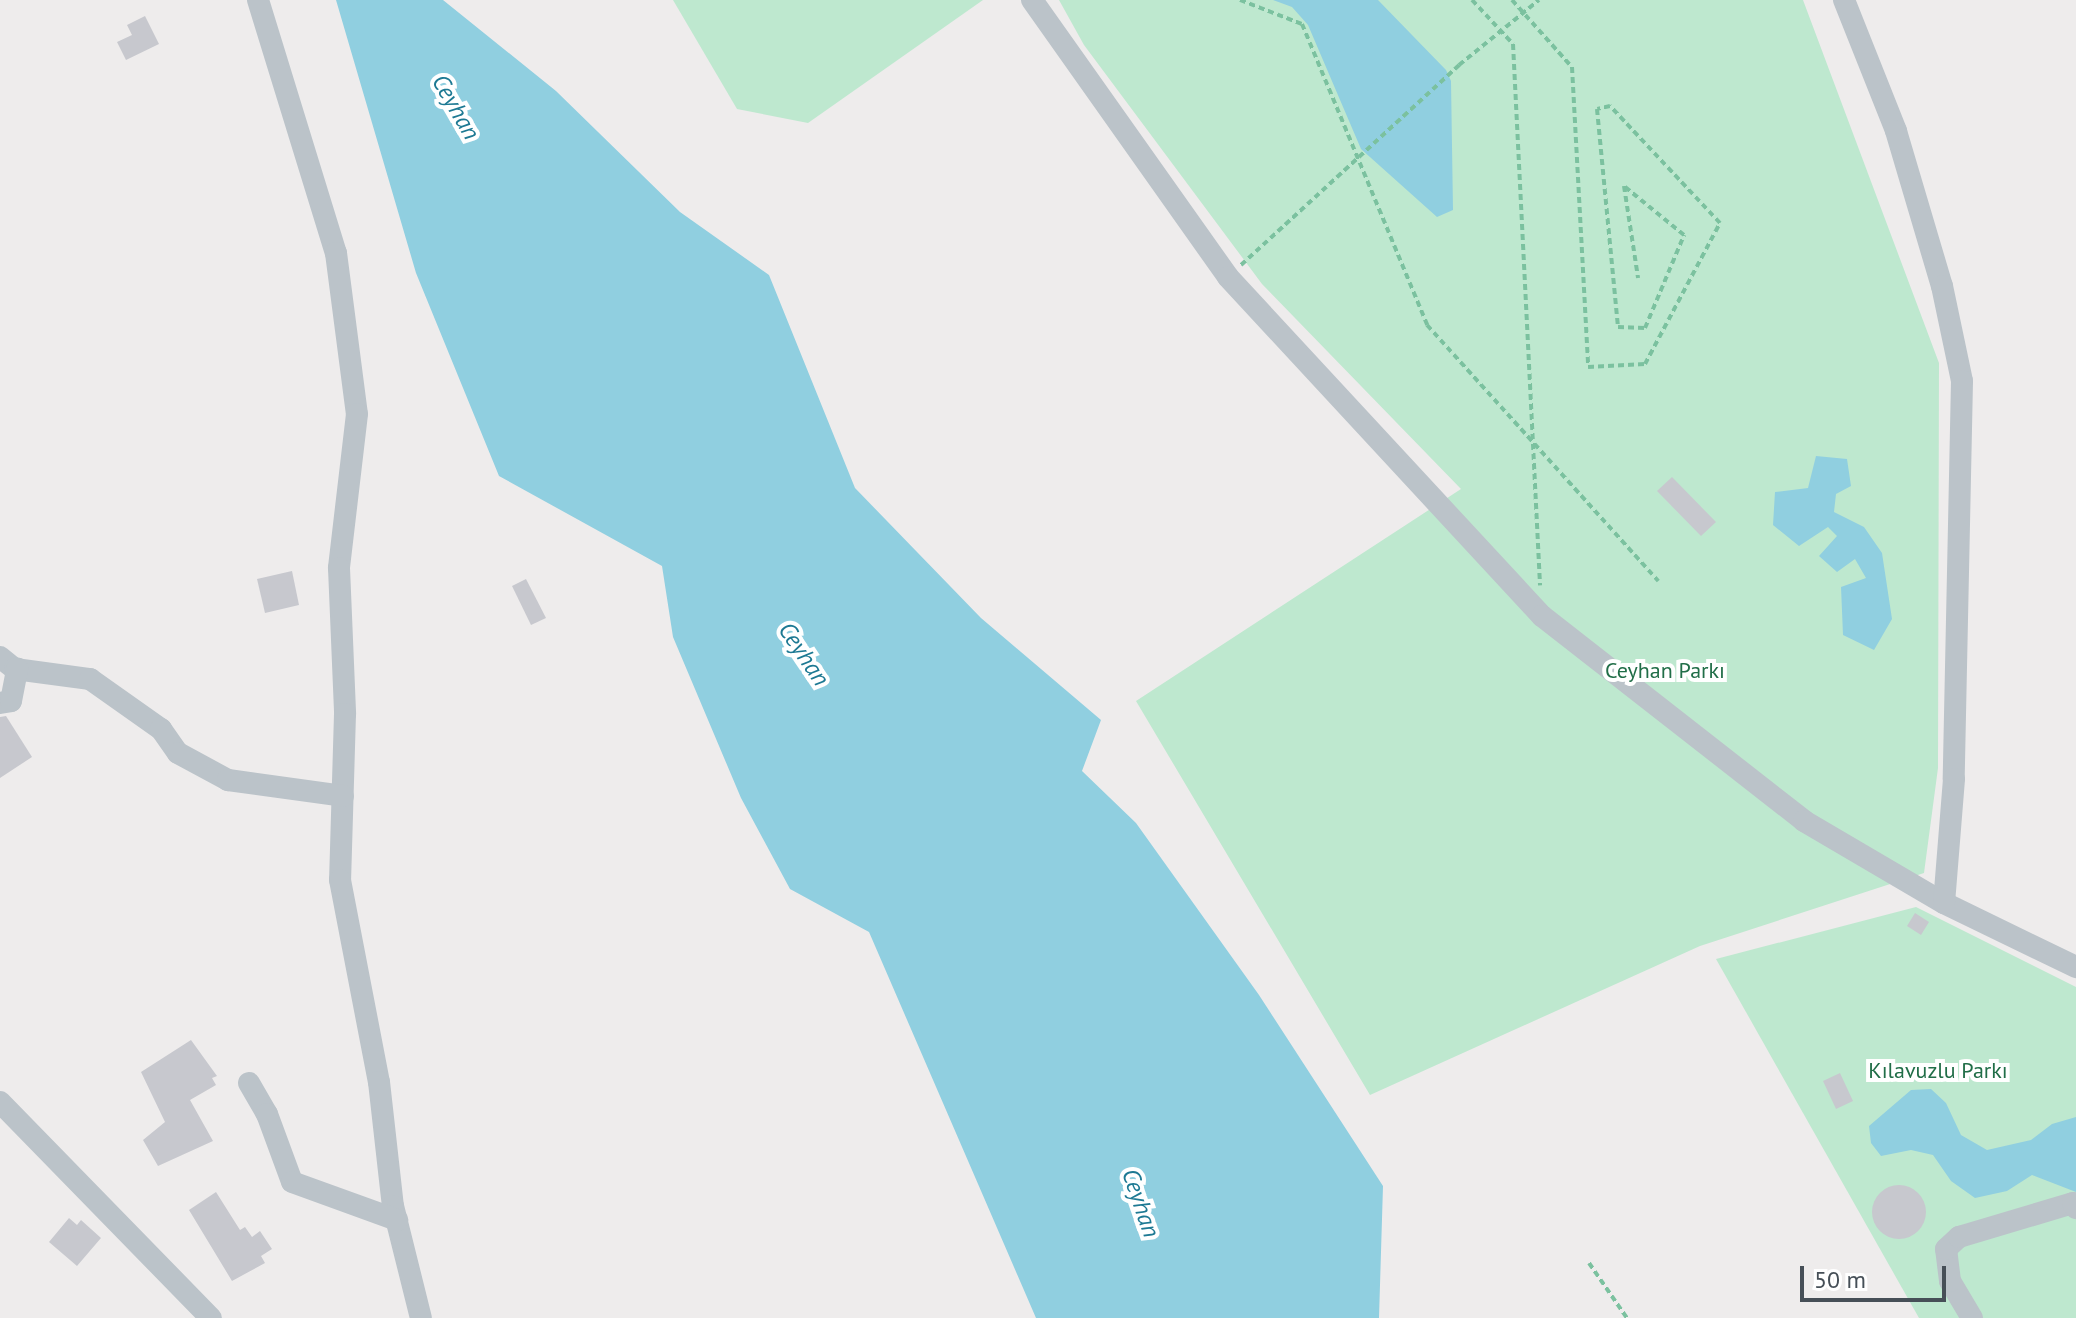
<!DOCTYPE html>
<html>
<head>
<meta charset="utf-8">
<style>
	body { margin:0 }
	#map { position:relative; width:2076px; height:1318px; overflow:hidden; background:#eeecec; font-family:"PT Sans",sans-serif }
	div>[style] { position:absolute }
	.green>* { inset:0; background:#bee8cf }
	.water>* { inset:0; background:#90cfe0 }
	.building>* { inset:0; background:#c7c8ce }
	.round { border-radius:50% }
	.path>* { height:4px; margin-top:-2px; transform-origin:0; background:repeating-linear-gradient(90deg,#7bc19f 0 6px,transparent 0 10px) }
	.minor>* { height:22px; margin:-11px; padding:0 11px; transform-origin:11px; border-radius:11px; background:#bbc3c9 }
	span { translate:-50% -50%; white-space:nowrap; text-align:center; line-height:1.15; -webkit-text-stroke:8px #fff; paint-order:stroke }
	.park-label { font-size:22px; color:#216e48 }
	.water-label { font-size:24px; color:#1d7993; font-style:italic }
	.scale { position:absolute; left:1800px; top:1266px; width:146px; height:36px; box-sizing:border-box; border:4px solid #464f57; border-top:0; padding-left:10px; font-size:24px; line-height:28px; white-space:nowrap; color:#464f57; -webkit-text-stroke:6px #fff; paint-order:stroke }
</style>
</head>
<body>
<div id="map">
	<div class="green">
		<i style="clip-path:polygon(673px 0,983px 0,808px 123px,737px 109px)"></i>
		<i style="clip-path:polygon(1059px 0,1803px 0,1939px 363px,1938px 768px,1924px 873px,1700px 946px,1370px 1095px,1136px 701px,1461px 489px,1262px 284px,1084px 45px)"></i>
		<i style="clip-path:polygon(1916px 907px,2076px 987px,2076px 1318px,1919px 1318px,1716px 959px)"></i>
	</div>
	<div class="water">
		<i style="clip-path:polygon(336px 0,443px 0,556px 91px,680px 212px,769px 275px,855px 488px,981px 618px,1101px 720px,1082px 771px,1136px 823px,1259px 995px,1383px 1186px,1379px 1318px,1036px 1318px,869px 932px,790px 889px,741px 798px,673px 637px,662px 566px,499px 476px,416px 273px)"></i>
		<i style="clip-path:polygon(1273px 0,1378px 0,1446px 70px,1451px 81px,1453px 210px,1437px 217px,1361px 149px,1308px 25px,1292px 7px)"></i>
		<i style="clip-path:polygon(1816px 456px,1847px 459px,1851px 486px,1836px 494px,1834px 512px,1864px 527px,1882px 553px,1892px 619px,1874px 650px,1843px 635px,1841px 587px,1866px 578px,1855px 559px,1837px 572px,1819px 556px,1837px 536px,1828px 527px,1799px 546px,1773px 525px,1775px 492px,1808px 488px)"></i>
		<i style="clip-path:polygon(1931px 1089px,1946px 1103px,1961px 1135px,1987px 1150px,2031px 1140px,2052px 1124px,2076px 1117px,2076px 1192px,2032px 1175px,2007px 1191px,1975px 1198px,1951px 1181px,1933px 1155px,1911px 1150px,1881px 1156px,1871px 1143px,1869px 1126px,1911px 1090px)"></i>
	</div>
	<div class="building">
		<i style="clip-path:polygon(145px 16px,159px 44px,126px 60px,117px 42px,132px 35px,127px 25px)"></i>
		<i style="clip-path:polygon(1672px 477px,1716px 522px,1701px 536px,1657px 491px)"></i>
		<i style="clip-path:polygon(292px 571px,299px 605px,265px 613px,257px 579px)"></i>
		<i style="clip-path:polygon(526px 579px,546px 618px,531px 625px,512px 586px)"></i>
		<i style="clip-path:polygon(6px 716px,32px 757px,0 778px,0 717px)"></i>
		<i style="clip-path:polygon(1915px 913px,1929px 922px,1921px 935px,1907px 926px)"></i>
		<i style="clip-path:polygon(191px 1040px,217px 1076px,212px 1078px,216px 1085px,190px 1100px,213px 1141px,158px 1166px,143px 1140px,165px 1122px,141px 1072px)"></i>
		<i style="clip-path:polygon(1840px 1073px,1853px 1101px,1836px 1109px,1823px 1081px)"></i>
		<i class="round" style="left:1872px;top:1185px;width:54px;height:54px"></i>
		<i style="clip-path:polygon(216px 1192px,240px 1230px,245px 1227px,252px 1237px,260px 1231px,272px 1249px,261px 1256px,265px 1263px,232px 1281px,189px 1210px)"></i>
		<i style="clip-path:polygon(69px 1218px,77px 1225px,81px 1220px,101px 1238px,77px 1266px,49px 1242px)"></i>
	</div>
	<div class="path">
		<i style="left:1240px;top:0;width:66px;rotate:21.2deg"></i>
		<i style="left:1302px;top:24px;width:326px;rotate:67.4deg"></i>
		<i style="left:1427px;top:325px;width:345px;rotate:47.9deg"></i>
		<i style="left:1472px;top:0;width:60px;rotate:47deg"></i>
		<i style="left:1513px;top:44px;width:542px;rotate:87.14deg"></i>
		<i style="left:1512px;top:0;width:90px;rotate:48.2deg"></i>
		<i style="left:1572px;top:67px;width:300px;rotate:86.9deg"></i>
		<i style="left:1588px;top:367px;width:57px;rotate:-3deg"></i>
		<i style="left:1645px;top:364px;width:160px;rotate:-62deg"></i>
		<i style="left:1720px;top:223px;width:161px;rotate:-133.2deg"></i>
		<i style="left:1610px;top:106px;width:13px;rotate:167deg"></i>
		<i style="left:1597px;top:109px;width:219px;rotate:84.5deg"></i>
		<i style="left:1618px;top:327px;width:27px;rotate:2deg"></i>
		<i style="left:1645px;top:328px;width:101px;rotate:-67.2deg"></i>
		<i style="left:1684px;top:235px;width:77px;rotate:-140.8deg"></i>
		<i style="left:1624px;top:186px;width:93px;rotate:81.3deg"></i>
		<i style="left:1241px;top:265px;width:296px;rotate:-42.5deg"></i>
		<i style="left:1459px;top:65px;width:103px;rotate:-39.1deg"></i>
		<i style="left:1589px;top:1263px;width:67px;rotate:55.4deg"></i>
	</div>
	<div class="minor">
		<i style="left:258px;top:0;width:265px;rotate:72.9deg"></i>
		<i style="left:336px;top:253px;width:162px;rotate:82.6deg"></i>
		<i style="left:357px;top:414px;width:155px;rotate:96.7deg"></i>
		<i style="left:339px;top:568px;width:146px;rotate:87.6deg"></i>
		<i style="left:345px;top:714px;width:166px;rotate:91.7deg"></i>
		<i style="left:340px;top:880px;width:206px;rotate:79.1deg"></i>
		<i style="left:379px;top:1082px;width:125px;rotate:83.6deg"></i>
		<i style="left:393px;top:1206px;width:115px;rotate:76deg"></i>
		<i style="left:1032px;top:0;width:339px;rotate:54.7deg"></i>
		<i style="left:1228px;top:277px;width:462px;rotate:47.2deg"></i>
		<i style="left:1542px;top:616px;width:333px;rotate:38deg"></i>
		<i style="left:1804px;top:821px;width:162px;rotate:30.4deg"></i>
		<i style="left:1944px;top:903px;width:147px;rotate:25.9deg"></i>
		<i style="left:1844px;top:0;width:141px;rotate:68.3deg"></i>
		<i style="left:1896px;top:131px;width:162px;rotate:73.5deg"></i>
		<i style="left:1942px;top:286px;width:97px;rotate:78.1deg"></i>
		<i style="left:1962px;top:381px;width:398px;rotate:91.2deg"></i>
		<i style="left:1954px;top:779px;width:124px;rotate:94.6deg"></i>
		<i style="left:0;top:657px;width:19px;rotate:39deg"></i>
		<i style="left:15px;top:669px;width:76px;rotate:7.6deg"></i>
		<i style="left:90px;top:679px;width:87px;rotate:35.2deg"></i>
		<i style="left:161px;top:729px;width:29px;rotate:55deg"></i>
		<i style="left:178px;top:753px;width:57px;rotate:28.4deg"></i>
		<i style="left:228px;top:780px;width:116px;rotate:7.9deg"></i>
		<i style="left:0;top:703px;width:11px;rotate:-10deg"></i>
		<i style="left:11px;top:701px;width:33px;rotate:-79deg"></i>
		<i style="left:249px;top:1083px;width:36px;rotate:60deg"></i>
		<i style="left:267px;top:1114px;width:72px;rotate:69.8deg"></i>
		<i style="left:292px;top:1182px;width:112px;rotate:19.9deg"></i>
		<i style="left:0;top:1102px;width:302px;rotate:45.7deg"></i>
		<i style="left:1972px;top:1318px;width:43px;rotate:-120.7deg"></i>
		<i style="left:1950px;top:1281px;width:32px;rotate:-97deg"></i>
		<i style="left:1946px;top:1249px;width:18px;rotate:-43deg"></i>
		<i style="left:1959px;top:1237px;width:119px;rotate:-16.6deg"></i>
		<i style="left:2073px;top:1203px;width:6px;rotate:59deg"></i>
	</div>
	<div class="park-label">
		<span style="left:1665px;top:671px">Ceyhan Parkı</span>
		<span style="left:1938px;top:1071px">Kılavuzlu Parkı</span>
	</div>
	<div class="water-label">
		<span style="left:456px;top:107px;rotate:60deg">Ceyhan</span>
		<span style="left:804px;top:654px;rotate:56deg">Ceyhan</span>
		<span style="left:1141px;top:1203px;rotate:71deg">Ceyhan</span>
	</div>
	<div class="scale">50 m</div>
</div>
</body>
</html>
